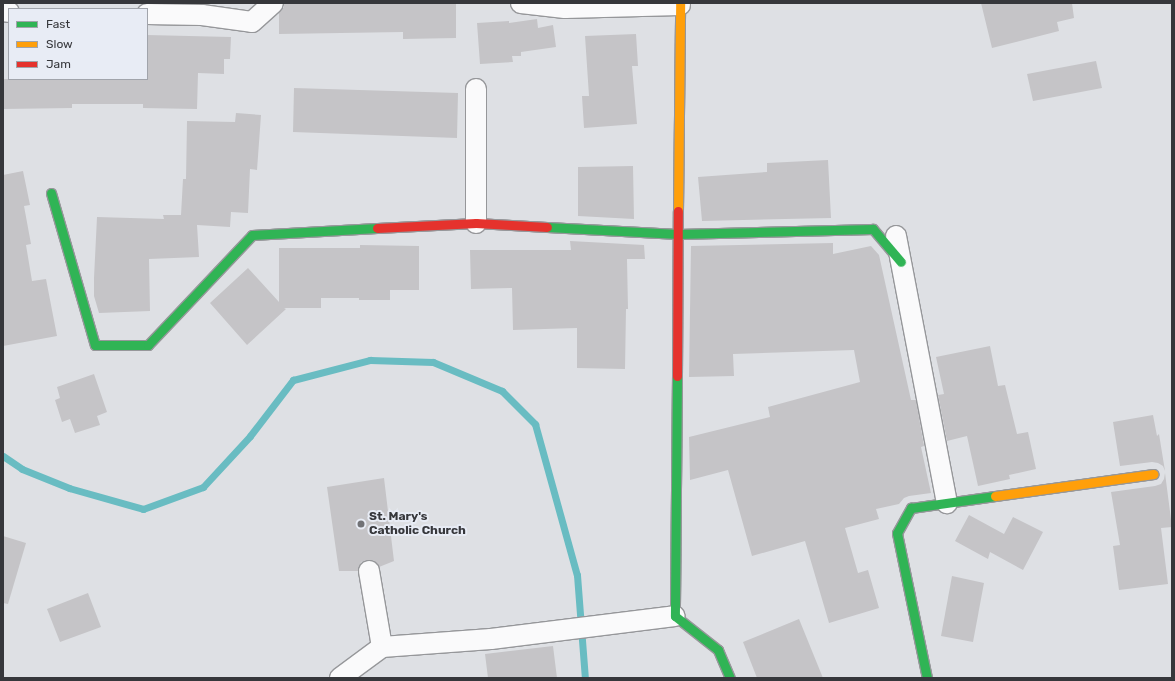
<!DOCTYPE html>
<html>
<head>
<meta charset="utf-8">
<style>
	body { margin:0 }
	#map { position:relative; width:1175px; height:681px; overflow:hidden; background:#dee0e4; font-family:Rubik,sans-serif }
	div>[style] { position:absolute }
	.stream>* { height:7px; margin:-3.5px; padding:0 3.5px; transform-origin:3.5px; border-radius:3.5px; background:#69bcc2 }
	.building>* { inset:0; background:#c5c4c7 }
	.roads { filter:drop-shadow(1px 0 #96979a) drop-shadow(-1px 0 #96979a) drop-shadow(0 1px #96979a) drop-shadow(0 -1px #96979a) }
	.street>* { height:20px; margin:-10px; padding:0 10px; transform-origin:10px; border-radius:10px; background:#fafafb }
	.fast>* { height:9px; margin:-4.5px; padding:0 4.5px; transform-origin:4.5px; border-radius:4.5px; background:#30b455 }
	.slow>* { height:9px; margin:-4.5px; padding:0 4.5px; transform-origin:4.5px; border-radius:4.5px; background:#ff9f0a }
	.jam>* { height:9px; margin:-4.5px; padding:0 4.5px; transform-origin:4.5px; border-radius:4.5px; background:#e5322d }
	.dots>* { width:11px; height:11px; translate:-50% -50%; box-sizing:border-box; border:2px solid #e8ecf5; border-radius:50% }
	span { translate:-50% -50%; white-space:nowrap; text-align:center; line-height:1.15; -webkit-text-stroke:4px #e8ecf5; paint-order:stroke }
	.poi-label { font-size:12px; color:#36373b; font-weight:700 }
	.left { translate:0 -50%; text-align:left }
	.frame { position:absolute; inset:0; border:4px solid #36373b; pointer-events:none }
	.legend { position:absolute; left:8px; top:8px; width:140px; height:72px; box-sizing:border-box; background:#e8ecf5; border:1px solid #a1a4ab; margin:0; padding:5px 7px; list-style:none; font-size:12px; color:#36373b }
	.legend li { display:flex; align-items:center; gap:8px; height:20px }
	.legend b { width:20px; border:1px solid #a1a4ab }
</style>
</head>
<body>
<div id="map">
	<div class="stream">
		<i style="left:3px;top:456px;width:23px;rotate:34deg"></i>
		<i style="left:22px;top:469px;width:51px;rotate:22deg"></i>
		<i style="left:69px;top:488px;width:77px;rotate:15.8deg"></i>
		<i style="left:143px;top:509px;width:64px;rotate:-20.1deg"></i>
		<i style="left:203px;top:487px;width:69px;rotate:-47.3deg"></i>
		<i style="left:250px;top:436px;width:71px;rotate:-52.5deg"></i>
		<i style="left:293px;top:380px;width:80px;rotate:-14.6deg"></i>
		<i style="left:370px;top:360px;width:63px;rotate:1.8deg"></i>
		<i style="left:433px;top:362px;width:75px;rotate:22.8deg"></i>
		<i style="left:502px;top:391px;width:47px;rotate:45deg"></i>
		<i style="left:535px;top:424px;width:157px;rotate:74.5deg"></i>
		<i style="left:577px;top:575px;width:103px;rotate:85.6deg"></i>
	</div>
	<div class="building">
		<i style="clip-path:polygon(284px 3px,456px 3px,456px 38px,403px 39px,403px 32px,279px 34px,279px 13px,284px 7px)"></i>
		<i style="clip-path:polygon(981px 3px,1072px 3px,1074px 18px,1057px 22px,1059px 31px,992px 48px)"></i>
		<i style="clip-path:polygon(537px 19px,538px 28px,553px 25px,556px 47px,521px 52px,521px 56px,512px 56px,513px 62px,480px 64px,477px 23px,509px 21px,509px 23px)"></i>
		<i style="clip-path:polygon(636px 34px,638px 66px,632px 66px,637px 124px,584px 128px,582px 96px,589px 96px,585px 36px)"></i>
		<i style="clip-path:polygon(147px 35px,231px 37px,230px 59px,224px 59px,224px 74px,198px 73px,197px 109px,143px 108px,143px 104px,72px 104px,72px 108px,3px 109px,3px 79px,147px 79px)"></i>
		<i style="clip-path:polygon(1096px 61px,1102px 88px,1033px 101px,1027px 74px)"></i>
		<i style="clip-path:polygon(294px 88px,458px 93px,457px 138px,293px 132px)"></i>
		<i style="clip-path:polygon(236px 113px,261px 115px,257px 170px,250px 169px,248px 213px,231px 212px,230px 227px,197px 225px,199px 257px,149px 259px,150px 311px,99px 313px,94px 296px,94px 278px,97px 217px,164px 219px,163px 215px,181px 215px,183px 179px,186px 179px,187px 121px,235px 122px)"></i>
		<i style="clip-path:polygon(828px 160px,831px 218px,702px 221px,698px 177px,767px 172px,767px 163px)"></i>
		<i style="clip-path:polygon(633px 166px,634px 219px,578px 216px,578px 167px)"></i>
		<i style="clip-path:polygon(23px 171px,30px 205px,24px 206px,31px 244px,26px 245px,32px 281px,46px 279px,57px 336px,3px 346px,3px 175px)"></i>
		<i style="clip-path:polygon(570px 241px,644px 245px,645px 259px,627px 259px,628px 309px,626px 309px,625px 369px,577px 368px,577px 328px,513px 330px,512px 288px,471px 289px,470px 250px,571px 250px)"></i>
		<i style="clip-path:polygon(833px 243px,833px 254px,871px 246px,879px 255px,911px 400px,916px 400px,924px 446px,921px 447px,931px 493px,909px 496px,904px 498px,899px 504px,876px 509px,879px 519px,845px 528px,858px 573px,868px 570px,879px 608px,829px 623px,805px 541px,752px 556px,728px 470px,690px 480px,689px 437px,770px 417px,768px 407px,860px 382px,854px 350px,733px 354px,734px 376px,689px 377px,691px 246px)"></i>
		<i style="clip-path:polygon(360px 245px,419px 246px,419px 290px,390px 290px,390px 300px,359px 300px,359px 298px,321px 298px,321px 308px,284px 308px,286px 309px,247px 345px,210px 303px,248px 268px,279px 302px,279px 248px,360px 248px)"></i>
		<i style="clip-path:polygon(990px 346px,998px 386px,1005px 385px,1017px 434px,1028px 432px,1036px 469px,1009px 475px,1010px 479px,978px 486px,967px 436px,947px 441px,938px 395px,944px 394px,936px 357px)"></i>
		<i style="clip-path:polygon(94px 374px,107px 412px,97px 416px,100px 425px,75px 433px,70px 419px,62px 422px,55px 400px,60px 398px,57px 387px)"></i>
		<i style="clip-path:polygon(1153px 415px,1157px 436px,1159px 434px,1165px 471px,1163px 466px,1158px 463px,1152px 462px,1120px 466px,1113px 422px)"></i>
		<i style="clip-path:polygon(1165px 473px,1172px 527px,1161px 528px,1168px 584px,1119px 590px,1113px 546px,1120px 545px,1111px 492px,1155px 486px,1161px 484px,1164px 479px)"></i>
		<i style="clip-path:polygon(384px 478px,394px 561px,379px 567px,373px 560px,367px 560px,361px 562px,358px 571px,339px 571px,327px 487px)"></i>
		<i style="clip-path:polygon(969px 515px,1004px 534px,1013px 517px,1043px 532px,1023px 570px,990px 552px,988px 559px,955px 541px)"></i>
		<i style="clip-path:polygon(3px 536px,26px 543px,8px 604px,3px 603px)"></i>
		<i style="clip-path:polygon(952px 576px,984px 583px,973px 642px,941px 636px)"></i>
		<i style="clip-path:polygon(88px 593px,101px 627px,60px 642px,47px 609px)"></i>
		<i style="clip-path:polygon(799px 619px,823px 678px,757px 678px,743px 642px)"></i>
		<i style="clip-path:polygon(553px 646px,557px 678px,488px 678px,485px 654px)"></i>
	</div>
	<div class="roads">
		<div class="street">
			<i style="left:521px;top:3px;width:44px;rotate:6.5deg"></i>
			<i style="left:565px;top:8px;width:115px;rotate:-1.5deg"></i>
			<i style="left:3px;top:11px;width:6px;rotate:9deg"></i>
			<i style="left:147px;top:14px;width:55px;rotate:1deg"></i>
			<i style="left:202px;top:15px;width:50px;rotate:8deg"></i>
			<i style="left:252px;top:22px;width:28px;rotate:-42deg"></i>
			<i style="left:476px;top:223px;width:134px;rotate:-90deg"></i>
			<i style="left:896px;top:236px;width:272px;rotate:79.2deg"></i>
			<i style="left:369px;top:571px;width:77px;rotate:80.3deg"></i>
			<i style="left:340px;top:678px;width:52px;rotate:-36.4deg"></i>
			<i style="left:382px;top:647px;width:109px;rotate:-4.2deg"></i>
			<i style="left:491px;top:639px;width:185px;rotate:-7.1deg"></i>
		</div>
		<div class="fast">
			<i style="left:51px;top:193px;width:158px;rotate:73.9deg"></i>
			<i style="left:95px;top:345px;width:53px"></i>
			<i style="left:148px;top:345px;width:151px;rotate:-46.6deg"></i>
			<i style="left:252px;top:235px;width:125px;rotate:-3.2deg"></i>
			<i style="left:547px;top:227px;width:131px;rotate:3.1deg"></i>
			<i style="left:678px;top:234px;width:195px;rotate:-1.5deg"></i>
			<i style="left:873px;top:229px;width:43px;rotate:49.7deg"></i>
			<i style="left:677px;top:376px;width:240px;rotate:90.5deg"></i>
			<i style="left:675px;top:616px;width:55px;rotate:38.3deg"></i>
			<i style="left:718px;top:650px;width:30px;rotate:67deg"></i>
			<i style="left:927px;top:678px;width:148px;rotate:-101.7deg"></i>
			<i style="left:897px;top:533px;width:29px;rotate:-61deg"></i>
			<i style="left:911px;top:508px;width:85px;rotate:-8.1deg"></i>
		</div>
		<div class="slow">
			<i style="left:678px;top:211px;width:208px;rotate:-89.4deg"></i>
			<i style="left:995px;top:496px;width:160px;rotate:-7.9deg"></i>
		</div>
		<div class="jam">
			<i style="left:377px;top:228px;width:99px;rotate:-2.9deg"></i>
			<i style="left:476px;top:223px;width:71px;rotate:3.2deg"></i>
			<i style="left:677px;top:376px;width:165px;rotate:-89.7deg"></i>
		</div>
	</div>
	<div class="dots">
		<i style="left:361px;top:524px;background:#717276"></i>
	</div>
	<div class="poi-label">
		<span class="left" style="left:369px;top:524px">St. Mary's<br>Catholic Church</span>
	</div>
	<div class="frame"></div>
	<ul class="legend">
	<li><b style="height:5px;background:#30b455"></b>Fast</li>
	<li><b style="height:5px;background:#ff9f0a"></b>Slow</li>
	<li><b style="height:5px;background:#e5322d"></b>Jam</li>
	</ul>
</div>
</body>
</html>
